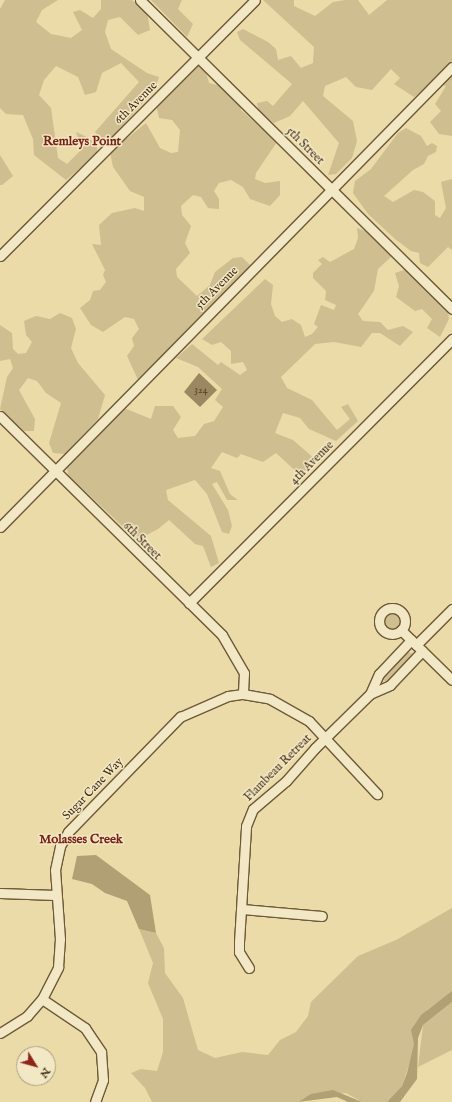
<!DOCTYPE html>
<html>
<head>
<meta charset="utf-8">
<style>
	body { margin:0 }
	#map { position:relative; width:452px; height:1102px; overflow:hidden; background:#ebdba8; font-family:"IM FELL English",serif }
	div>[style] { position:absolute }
	.green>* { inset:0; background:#cfbe8f }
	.round { border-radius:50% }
	.water>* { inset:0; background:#b2a075 }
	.building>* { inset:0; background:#9b8860 }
	.roads { filter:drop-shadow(1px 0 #6e5938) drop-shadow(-1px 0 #6e5938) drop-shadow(0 1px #6e5938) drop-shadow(0 -1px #6e5938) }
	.street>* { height:9px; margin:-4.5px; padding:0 4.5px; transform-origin:4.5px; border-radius:4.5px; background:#f2e8c6 }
	.street>.ring { margin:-4.5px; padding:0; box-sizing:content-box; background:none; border:9px solid #f2e8c6; border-radius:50% }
	span { translate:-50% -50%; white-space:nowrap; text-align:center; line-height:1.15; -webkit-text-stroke:3px #f2e8c6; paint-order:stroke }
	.number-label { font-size:10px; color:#5a4426 }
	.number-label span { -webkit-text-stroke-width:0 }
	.street-label { font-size:12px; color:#442e13 }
	.neighbourhood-label { font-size:13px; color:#7a1f14; font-weight:700 }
	.north { position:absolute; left:16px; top:1046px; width:40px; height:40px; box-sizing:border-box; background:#f2e8c6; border:1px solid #ac9e7e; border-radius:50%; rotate:127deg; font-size:11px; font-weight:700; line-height:16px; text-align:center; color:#442e13 }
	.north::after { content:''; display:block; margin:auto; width:14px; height:18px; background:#8f2418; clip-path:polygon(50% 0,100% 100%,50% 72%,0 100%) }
</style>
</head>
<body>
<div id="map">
	<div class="green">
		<i style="clip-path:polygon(5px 0,58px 0,42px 10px,36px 22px,51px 34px,71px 38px,82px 30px,73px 12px,80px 10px,93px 18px,101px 9px,101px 0,132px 0,147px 12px,150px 30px,138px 35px,120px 17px,108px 20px,105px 32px,111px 49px,147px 73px,159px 77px,155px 89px,106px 144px,95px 132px,139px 82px,121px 63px,102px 73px,96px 92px,85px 95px,78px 77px,56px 66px,44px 80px,39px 95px,51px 108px,58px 158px,67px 164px,82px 149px,76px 132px,89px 138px,97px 147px,97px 154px,66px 180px,34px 155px,33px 139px,23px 115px,6px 114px,0 108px,0 9px)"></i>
		<i style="clip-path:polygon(151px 0,182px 0,178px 9px,193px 24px,187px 37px)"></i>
		<i style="clip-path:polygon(263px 0,294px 0,294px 6px,315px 16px,333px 2px,345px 0,358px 0,369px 15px,387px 0,452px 0,452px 136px,439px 134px,430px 122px,441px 111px,435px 104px,446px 86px,432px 83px,414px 97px,394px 84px,400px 78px,391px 69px,372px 90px,356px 87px,346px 77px,325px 86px,323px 96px,353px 121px,357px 141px,352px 158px,336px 174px,328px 175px,339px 143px,303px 101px,290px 116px,274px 123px,259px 113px,257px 103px,267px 101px,273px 106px,292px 84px,240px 40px,237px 32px,243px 29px,268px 42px,276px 49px,278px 60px,291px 56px,301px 68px,313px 63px,314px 47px)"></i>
		<i style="clip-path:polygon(197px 63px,206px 72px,209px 83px,222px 86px,239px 102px,241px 110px,277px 142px,256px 173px,255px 179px,265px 183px,280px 181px,280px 195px,270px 206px,250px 199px,243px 187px,231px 180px,219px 183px,214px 191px,219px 199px,219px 209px,208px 208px,201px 197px,193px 195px,181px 206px,182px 215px,191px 226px,185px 243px,190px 253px,176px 269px,177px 277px,197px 296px,210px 285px,215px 272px,233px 258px,242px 257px,251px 266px,138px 380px,127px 356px,134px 346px,132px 338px,139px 329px,134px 319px,125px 317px,103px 332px,91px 325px,80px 308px,90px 300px,93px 291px,100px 290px,106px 282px,103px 275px,105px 270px,92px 244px,101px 245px,99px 225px,112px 213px,135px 208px,144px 211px,144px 197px,130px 191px,113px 167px,110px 152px,146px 123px,160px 148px,171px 153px,178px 152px,180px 130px,172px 120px,159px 118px,156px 105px)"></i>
		<i style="clip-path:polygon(406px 128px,421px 136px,427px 146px,432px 143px,437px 146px,436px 152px,428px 156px,424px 164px,413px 170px,384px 196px,393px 202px,414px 190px,423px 192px,435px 201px,435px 215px,440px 218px,446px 208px,441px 182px,452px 179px,452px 250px,448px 247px,428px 267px,420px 263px,419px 253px,411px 251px,395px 239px,368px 214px,353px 193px,355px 181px,371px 169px,398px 133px)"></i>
		<i style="clip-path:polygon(0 155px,13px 176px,2px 185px,0 185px)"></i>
		<i style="clip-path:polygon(357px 228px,368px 232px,392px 256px,378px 269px,374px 291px,358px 314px,363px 321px,380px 322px,388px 330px,403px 326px,413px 332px,400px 346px,380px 333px,372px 333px,361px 347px,334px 342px,315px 344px,281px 377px,287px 388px,312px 400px,337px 430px,350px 419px,341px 407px,348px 404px,358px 421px,336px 441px,309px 429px,300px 418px,283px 413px,275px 433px,293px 440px,316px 460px,301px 476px,276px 453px,263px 462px,241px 454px,237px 458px,222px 452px,211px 468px,220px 471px,230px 494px,238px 500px,227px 500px,217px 482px,212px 484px,228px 510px,232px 526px,229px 534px,222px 532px,207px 494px,195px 480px,166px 490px,168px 500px,211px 536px,219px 563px,211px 567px,203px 546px,195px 544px,169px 520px,158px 529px,137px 540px,68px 475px,67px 467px,124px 408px,151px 419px,155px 406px,173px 406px,181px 417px,173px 430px,178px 438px,195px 436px,204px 424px,214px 421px,223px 407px,215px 400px,222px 389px,198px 367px,176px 358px,192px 344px,218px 365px,221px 362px,240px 375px,247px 370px,243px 362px,231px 364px,231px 351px,221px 342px,212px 345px,202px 339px,265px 279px,273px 285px,271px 304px,275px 316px,282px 322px,292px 319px,301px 325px,305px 337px,312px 334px,318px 327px,314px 324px,321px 305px,334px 310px,336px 305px,325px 300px,326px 291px,313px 278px,313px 273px,322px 264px,318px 260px,323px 257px,330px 262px,354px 249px,358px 238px)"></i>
		<i style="clip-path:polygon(407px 269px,447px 308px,449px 319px,440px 337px,427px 328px,432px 319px,422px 309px,415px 311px,396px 297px,399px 286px,395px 273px)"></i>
		<i style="clip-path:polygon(60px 313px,72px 318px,76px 329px,71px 348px,78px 363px,105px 395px,98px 419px,65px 454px,53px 453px,49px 443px,61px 403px,46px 393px,37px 381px,28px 378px,19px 390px,35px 419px,34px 431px,24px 431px,0 409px,7px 377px,13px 368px,10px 359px,0 361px,0 325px,12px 333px,13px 349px,18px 354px,26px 353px,32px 342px,26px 335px,24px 321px,36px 316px,50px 319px)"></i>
		<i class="round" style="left:385px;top:614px;width:16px;height:16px"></i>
		<i style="clip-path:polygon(406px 651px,413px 654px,389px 681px,384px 681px,382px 677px)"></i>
		<i style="clip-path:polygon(452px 908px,452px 992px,427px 1010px,402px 1086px,387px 1102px,362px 1102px,346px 1093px,306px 1097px,298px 1102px,152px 1102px,145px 1088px,131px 1073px,141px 1069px,157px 1071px,163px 1052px,163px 1019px,148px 983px,153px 963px,139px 929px,156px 933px,164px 948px,165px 973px,183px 998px,198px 1050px,215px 1058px,242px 1052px,268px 1055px,280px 1040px,296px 1032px,308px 1016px,311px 1002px,358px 956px,396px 940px)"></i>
		<i style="clip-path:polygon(452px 1002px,452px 1050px,418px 1067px,423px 1025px)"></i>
	</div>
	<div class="water">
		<i style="clip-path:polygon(96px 855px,150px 895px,156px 933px,139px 929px,127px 901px,105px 893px,92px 884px,72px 879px,77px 856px)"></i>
		<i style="clip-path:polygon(452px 991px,452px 1002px,423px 1025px,418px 1038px,417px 1079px,400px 1102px,387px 1102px,402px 1086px,407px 1073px,414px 1044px,411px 1030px,421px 1015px)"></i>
		<i style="clip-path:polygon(333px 1090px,362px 1102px,348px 1102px,337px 1097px,298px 1102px,311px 1094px)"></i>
	</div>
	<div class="building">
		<i style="clip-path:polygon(199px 373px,217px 390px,200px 407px,184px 392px)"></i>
	</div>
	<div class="roads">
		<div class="street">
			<i style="left:140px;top:0;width:439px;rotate:44.7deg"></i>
			<i style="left:0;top:256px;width:361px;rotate:-45.1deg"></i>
			<i style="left:0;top:416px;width:312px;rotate:44.6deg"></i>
			<i style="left:222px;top:635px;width:44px;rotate:59.9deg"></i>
			<i style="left:244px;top:673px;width:21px;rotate:93deg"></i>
			<i style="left:0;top:527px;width:645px;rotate:-45.5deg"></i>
			<i style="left:189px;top:603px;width:373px;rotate:-45.1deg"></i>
			<i class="ring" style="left:379px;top:608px;width:17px;height:17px"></i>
			<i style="left:401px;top:630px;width:71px;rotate:44.4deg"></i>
			<i style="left:416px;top:645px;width:51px;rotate:-45deg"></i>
			<i style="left:370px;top:694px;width:22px;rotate:-66deg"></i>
			<i style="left:379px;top:674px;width:47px;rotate:-46.7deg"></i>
			<i style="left:0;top:893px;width:55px;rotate:2.1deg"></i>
			<i style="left:242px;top:909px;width:80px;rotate:5deg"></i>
			<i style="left:249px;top:968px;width:19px;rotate:-122deg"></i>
			<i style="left:239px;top:952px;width:10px;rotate:-90deg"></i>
			<i style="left:239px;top:942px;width:116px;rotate:-86.5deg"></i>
			<i style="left:246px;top:826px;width:18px;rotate:-68deg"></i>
			<i style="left:253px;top:809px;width:43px;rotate:-40.3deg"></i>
			<i style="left:286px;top:781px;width:44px;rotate:-48.7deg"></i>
			<i style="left:315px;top:748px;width:77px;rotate:-44.5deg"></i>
			<i style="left:370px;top:694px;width:22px;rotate:-24deg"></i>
			<i style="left:390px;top:685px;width:47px;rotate:-46.7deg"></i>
			<i style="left:42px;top:999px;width:52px;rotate:34deg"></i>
			<i style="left:85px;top:1028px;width:29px;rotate:56deg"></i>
			<i style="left:101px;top:1052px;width:28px;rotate:86deg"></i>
			<i style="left:103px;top:1080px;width:23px;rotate:110deg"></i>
			<i style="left:0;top:1033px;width:32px;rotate:-32deg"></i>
			<i style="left:27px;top:1016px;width:23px;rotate:-49deg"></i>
			<i style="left:42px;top:999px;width:36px;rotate:-63deg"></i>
			<i style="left:58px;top:967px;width:28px;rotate:-86deg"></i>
			<i style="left:60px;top:939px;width:69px;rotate:-94.1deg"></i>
			<i style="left:55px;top:870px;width:25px;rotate:-78deg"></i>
			<i style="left:60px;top:846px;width:16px;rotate:-60deg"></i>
			<i style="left:68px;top:832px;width:161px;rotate:-45.8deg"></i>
			<i style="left:180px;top:717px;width:52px;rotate:-23.6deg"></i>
			<i style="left:228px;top:696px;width:15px;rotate:-8deg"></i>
			<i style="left:243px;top:694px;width:27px;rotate:10deg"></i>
			<i style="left:270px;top:699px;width:45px;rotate:29.4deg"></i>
			<i style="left:309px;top:721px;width:100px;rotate:47deg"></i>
		</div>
	</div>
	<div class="number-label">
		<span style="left:201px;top:391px">324</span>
	</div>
	<div class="street-label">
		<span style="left:136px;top:103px;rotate:-45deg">6th Avenue</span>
		<span style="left:305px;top:146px;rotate:45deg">5th Street</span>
		<span style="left:217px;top:288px;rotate:-45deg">5th Avenue</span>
		<span style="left:312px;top:463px;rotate:-45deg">4th Avenue</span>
		<span style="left:142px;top:541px;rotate:45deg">6th Street</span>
		<span style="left:278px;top:768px;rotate:-45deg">Flambeau Retreat</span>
		<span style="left:93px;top:789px;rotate:-46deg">Sugar Cane Way</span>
	</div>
	<div class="neighbourhood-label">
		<span style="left:82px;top:142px">Remleys Point</span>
		<span style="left:81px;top:840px">Molasses Creek</span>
	</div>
	<div class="north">N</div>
</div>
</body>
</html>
